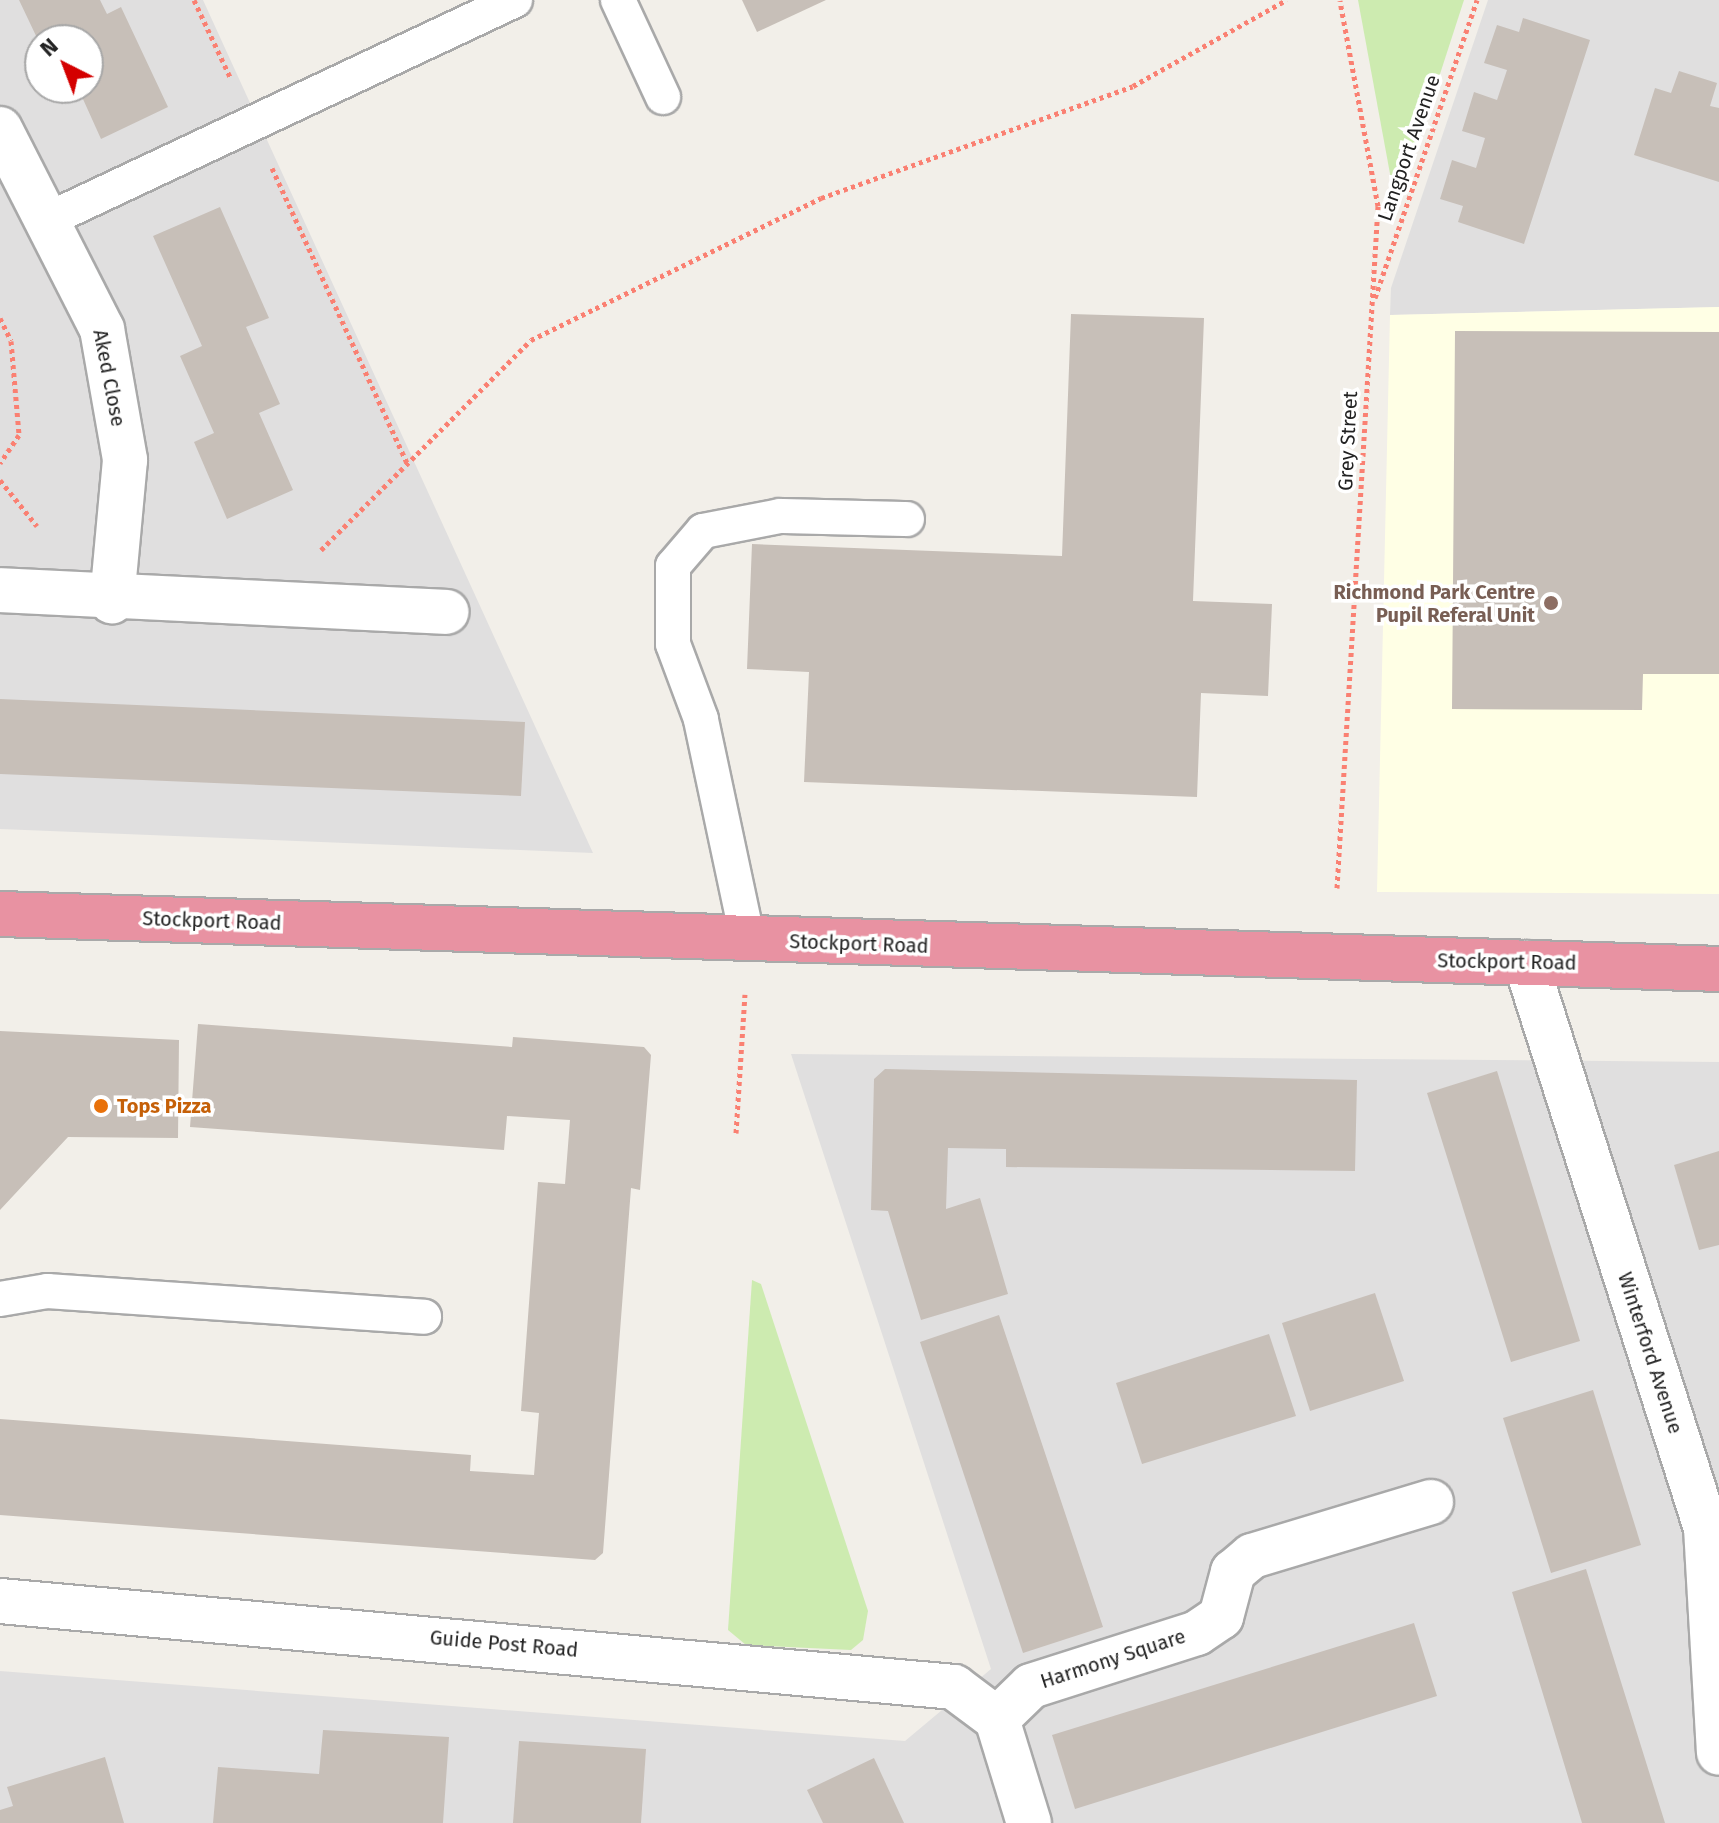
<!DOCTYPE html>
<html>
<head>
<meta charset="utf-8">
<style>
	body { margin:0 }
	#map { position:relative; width:1719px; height:1823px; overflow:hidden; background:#f2efe9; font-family:"Fira Sans",sans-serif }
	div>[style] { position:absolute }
	.residential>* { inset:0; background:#e0dfdf }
	.education>* { inset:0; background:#ffffe5 }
	.grass>* { inset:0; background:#cdebb0 }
	.building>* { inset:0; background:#c7bfb8 }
	.path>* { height:5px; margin-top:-2.5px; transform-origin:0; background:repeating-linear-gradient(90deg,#fa8072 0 4px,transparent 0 8px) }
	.roads { filter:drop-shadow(2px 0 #a9a9a9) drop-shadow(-2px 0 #a9a9a9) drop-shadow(0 2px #a9a9a9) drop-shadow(0 -2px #a9a9a9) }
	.lane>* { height:34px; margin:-17px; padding:0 17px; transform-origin:17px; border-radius:17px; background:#fff }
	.street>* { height:44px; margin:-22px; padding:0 22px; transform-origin:22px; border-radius:22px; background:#fff }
	.highway>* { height:44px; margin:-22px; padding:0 22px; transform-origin:22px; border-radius:22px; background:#e892a2 }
	.dots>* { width:22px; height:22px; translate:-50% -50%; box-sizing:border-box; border:4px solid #fff; border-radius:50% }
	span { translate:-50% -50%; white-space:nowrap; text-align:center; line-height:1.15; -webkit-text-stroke:7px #fff; paint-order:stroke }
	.street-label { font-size:20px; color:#222 }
	.education-label { font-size:20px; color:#785e54; font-weight:700 }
	.right { translate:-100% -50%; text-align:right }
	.food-label { font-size:20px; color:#c56008; font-weight:700 }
	.left { translate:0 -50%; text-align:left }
	.north { position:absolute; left:24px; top:24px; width:80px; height:80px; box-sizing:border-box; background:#fff; border:2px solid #a7a7a7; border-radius:50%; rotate:318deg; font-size:22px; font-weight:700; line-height:32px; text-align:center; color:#222 }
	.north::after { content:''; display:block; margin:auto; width:28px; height:36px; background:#d40000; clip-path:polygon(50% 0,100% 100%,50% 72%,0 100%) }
</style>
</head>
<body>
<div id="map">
	<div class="residential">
		<i style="clip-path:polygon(evenodd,0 0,203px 0,593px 853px,0 829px,0 0,40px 40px,88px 40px,88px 88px,40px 88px,40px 40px)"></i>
		<i style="clip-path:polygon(1488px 0,1719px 0,1719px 307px,1390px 315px,1391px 288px)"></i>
		<i style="clip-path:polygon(791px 1054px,1719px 1062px,1719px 1823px,0 1823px,0 1671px,905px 1741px,991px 1669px)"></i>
	</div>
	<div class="education">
		<i style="clip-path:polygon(1719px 307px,1719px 894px,1377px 892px,1390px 315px)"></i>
	</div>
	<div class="grass">
		<i style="clip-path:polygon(1358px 0,1464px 0,1404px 185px,1393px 190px)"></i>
		<i style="clip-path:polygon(752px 1280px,761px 1284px,868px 1611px,863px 1640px,851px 1650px,746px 1645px,728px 1630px)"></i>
	</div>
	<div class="building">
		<i style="clip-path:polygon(19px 0,100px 0,107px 14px,121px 7px,168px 107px,101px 139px,78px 88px,88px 88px,88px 40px,38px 40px)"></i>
		<i style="clip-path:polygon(742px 0,826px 0,757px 32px)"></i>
		<i style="clip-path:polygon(1523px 18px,1590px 40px,1524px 244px,1458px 222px,1463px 206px,1440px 199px,1452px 160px,1476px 168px,1485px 138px,1462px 131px,1474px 92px,1497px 100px,1507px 70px,1484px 63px,1497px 25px,1519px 32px)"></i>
		<i style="clip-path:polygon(1679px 71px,1717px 83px,1710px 106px,1719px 108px,1719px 182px,1634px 155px,1655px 88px,1671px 93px)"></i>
		<i style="clip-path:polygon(220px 207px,269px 318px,246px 327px,280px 404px,259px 413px,293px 490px,227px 519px,194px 442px,214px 433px,180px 356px,202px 346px,153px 236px)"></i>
		<i style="clip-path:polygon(1071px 314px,1204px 318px,1193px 601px,1272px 604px,1268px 696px,1201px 693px,1197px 797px,804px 782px,809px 672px,747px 669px,752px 544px,1062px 556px)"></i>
		<i style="clip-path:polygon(1455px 331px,1719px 332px,1719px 674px,1643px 674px,1642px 710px,1452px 709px)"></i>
		<i style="clip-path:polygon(0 699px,525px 722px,521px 796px,0 774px)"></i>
		<i style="clip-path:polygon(198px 1024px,512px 1047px,513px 1037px,644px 1047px,651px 1055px,640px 1190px,631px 1188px,603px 1553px,595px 1560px,0 1515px,0 1419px,471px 1455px,470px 1471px,534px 1475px,539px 1413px,521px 1411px,538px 1182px,565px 1184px,570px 1120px,507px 1116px,504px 1150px,190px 1127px)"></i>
		<i style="clip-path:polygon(0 1031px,179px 1040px,178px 1138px,68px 1137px,0 1210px)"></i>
		<i style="clip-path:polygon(885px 1069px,1357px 1080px,1355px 1171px,1006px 1167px,1006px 1149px,948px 1148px,946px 1209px,980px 1198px,1008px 1294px,921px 1320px,888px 1211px,871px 1210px,874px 1079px)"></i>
		<i style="clip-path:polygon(1497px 1071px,1580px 1341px,1511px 1362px,1427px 1093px)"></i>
		<i style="clip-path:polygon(1719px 1151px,1719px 1245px,1699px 1250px,1674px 1165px)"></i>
		<i style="clip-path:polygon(1375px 1293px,1404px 1381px,1310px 1411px,1282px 1323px)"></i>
		<i style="clip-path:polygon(999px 1315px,1103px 1627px,1023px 1653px,920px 1342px)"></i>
		<i style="clip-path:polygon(1269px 1334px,1296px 1416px,1142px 1464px,1116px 1383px)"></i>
		<i style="clip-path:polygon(1593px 1390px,1641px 1545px,1551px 1573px,1503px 1418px)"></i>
		<i style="clip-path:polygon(1586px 1569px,1607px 1637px,1665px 1823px,1582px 1823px,1512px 1592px)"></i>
		<i style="clip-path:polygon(1414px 1623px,1437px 1696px,1075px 1809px,1052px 1735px)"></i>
		<i style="clip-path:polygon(323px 1730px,449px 1737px,443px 1823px,213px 1823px,218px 1767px,319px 1774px)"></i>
		<i style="clip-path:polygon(519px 1741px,646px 1749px,641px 1823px,513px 1823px)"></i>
		<i style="clip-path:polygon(105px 1757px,124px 1823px,0 1823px,0 1810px,13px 1806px,7px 1787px)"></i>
		<i style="clip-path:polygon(874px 1758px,904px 1823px,823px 1823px,807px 1790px)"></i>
	</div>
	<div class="path">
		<i style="left:194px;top:0;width:87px;rotate:64.9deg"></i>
		<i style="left:272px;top:168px;width:324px;rotate:65.4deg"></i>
		<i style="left:1375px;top:298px;width:315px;rotate:-71.1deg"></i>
		<i style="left:0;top:318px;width:25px;rotate:64deg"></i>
		<i style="left:11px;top:341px;width:94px;rotate:85.1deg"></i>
		<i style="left:19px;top:435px;width:34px;rotate:124deg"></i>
		<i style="left:0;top:480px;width:59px;rotate:51.2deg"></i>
		<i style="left:321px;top:550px;width:297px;rotate:-45deg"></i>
		<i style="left:531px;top:340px;width:323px;rotate:-26.1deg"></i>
		<i style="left:821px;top:198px;width:331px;rotate:-19.7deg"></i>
		<i style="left:1133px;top:86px;width:176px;rotate:-29.3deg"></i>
		<i style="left:1337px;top:888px;width:683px;rotate:-86.56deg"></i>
		<i style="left:1378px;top:206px;width:209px;rotate:-100.5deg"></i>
		<i style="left:736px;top:1133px;width:139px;rotate:-86.3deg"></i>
	</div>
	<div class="roads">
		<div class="lane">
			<i style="left:618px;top:0;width:107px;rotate:65.1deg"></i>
			<i style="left:49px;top:219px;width:515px;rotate:-25.17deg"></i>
			<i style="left:748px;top:941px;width:227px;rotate:-102deg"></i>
			<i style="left:701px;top:719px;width:80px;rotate:-110.5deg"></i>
			<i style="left:673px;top:644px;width:78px;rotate:-90deg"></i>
			<i style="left:673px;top:566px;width:46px;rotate:-49.4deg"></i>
			<i style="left:703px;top:531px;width:78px;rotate:-11deg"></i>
			<i style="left:780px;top:516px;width:127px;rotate:1.4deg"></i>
			<i style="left:0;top:1299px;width:48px;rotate:-9.7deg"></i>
			<i style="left:47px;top:1291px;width:378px;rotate:3.9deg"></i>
		</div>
		<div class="street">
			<i style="left:0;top:129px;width:225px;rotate:63deg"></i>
			<i style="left:102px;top:329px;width:133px;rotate:80deg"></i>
			<i style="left:125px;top:460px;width:142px;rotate:95.3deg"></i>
			<i style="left:0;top:590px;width:447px;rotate:2.8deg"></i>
			<i style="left:1526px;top:963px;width:593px;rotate:72.33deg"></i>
			<i style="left:1706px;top:1528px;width:225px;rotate:86.7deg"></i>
			<i style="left:0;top:1601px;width:958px;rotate:5.15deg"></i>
			<i style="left:954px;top:1687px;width:54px;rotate:36.7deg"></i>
			<i style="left:997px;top:1719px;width:47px;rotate:-44.1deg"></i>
			<i style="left:1031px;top:1686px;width:174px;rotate:-17.7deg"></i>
			<i style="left:1197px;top:1633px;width:29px;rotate:-34deg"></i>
			<i style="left:1221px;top:1617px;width:47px;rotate:-75.1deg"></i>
			<i style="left:1233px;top:1572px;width:25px;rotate:-40deg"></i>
			<i style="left:1252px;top:1556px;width:187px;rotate:-16.8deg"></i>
			<i style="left:997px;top:1719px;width:109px;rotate:72.9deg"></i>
		</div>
		<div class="highway">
			<i style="left:0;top:914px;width:1720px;rotate:1.83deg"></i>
		</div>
	</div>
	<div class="dots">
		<i style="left:1551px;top:603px;background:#8d6e63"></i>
		<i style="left:101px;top:1106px;background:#e8710a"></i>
	</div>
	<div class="street-label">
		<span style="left:1409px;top:148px;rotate:-71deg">Langport Avenue</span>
		<span style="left:109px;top:378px;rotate:79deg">Aked Close</span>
		<span style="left:1348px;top:441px;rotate:-87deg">Grey Street</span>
		<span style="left:212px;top:921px;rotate:2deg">Stockport Road</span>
		<span style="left:859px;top:944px;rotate:2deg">Stockport Road</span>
		<span style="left:1507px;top:962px;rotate:1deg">Stockport Road</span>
		<span style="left:1650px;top:1353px;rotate:72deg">Winterford Avenue</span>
		<span style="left:504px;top:1644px;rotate:5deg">Guide Post Road</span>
		<span style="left:1113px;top:1659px;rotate:-18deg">Harmony Square</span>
	</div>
	<div class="education-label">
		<span class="right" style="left:1535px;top:604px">Richmond Park Centre<br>Pupil Referal Unit</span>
	</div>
	<div class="food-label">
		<span class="left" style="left:117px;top:1106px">Tops Pizza</span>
	</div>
	<div class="north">N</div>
</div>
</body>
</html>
